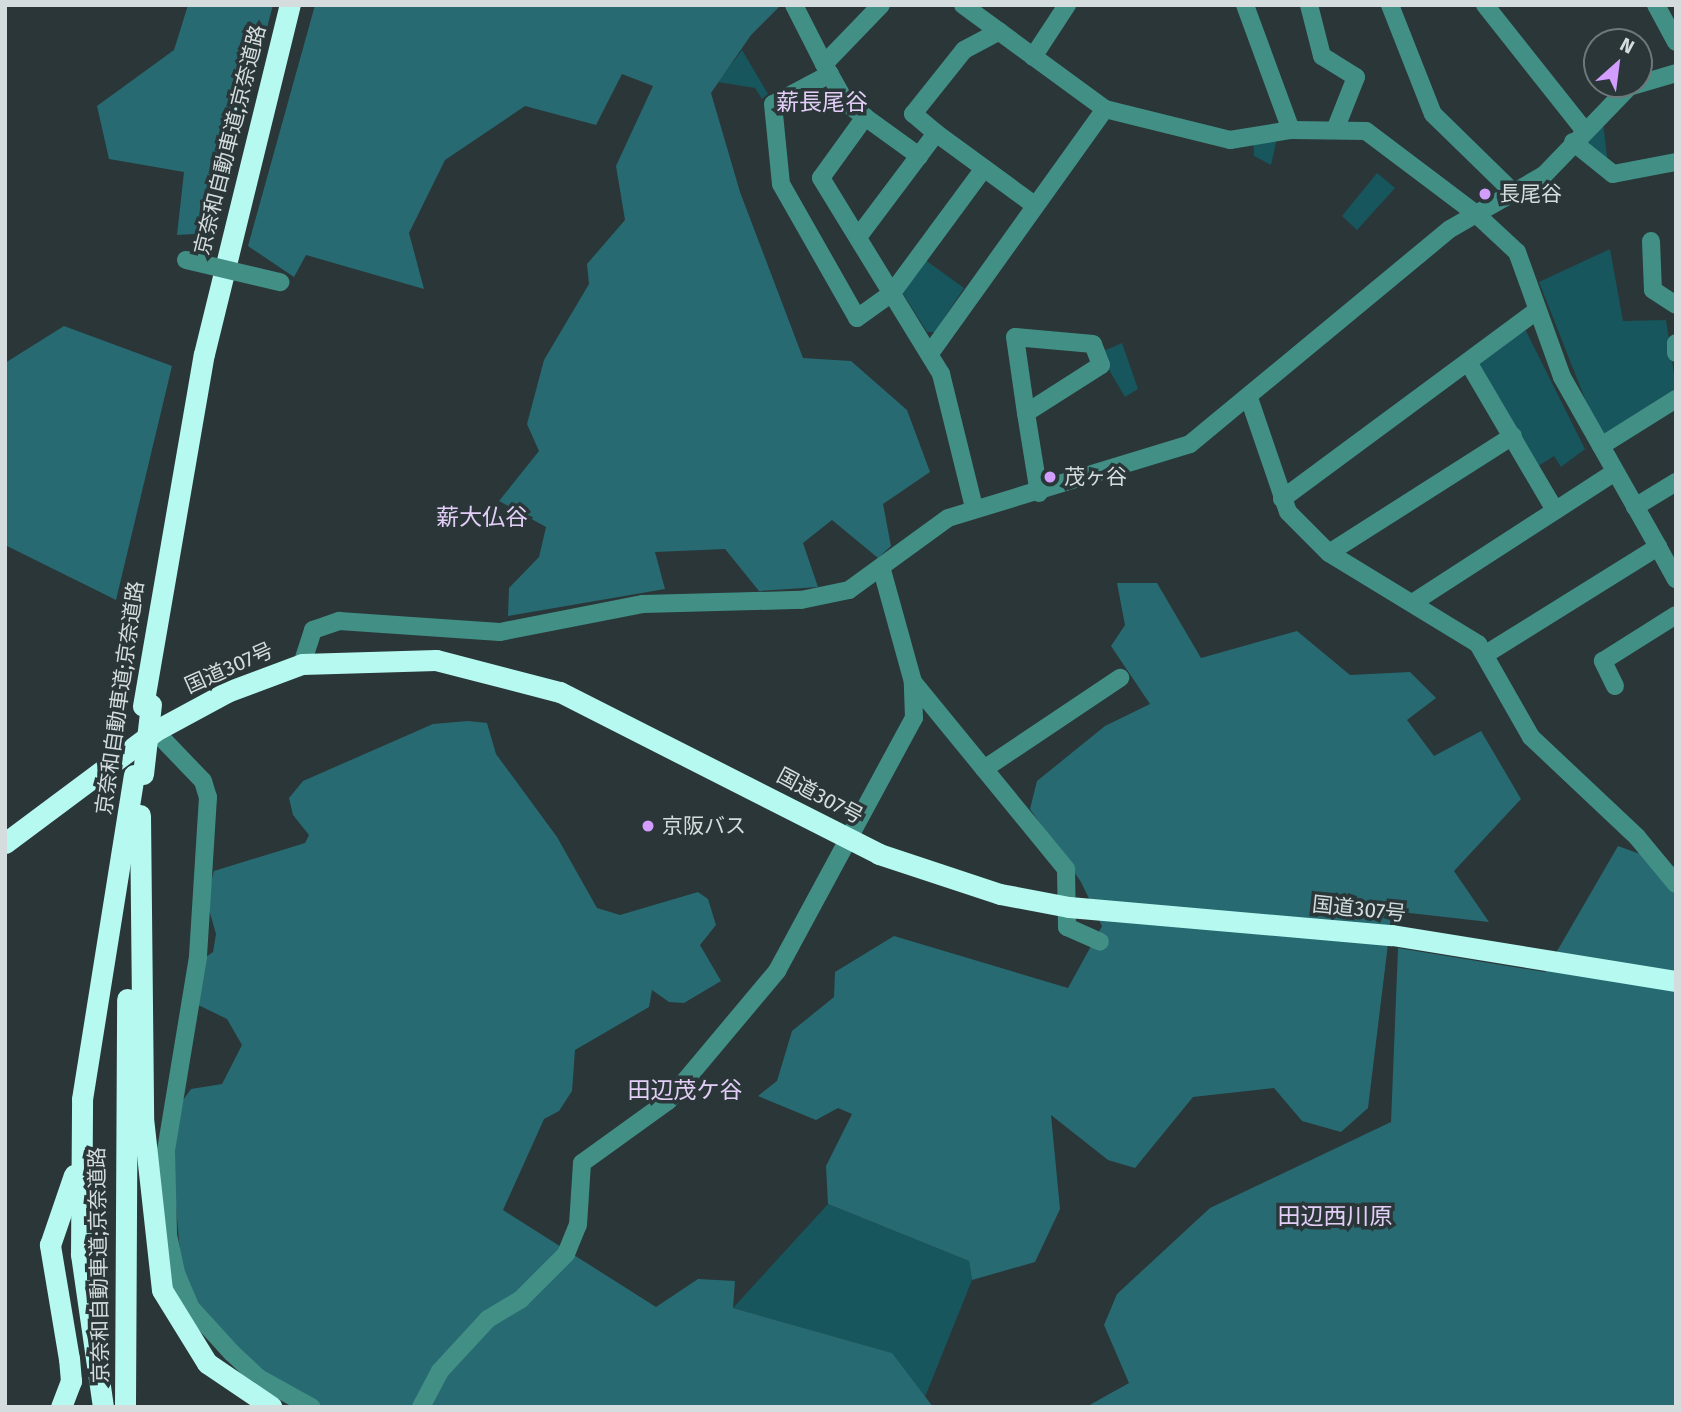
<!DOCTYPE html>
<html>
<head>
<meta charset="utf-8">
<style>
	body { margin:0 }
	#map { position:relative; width:1681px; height:1412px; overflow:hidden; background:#2a3638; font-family:"Fira Sans","Noto Sans JP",sans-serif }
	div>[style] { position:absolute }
	.green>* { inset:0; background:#17565d }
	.forest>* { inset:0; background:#276a72 }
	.minor>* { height:18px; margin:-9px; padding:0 9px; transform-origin:9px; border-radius:9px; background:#428f86 }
	.highway>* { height:21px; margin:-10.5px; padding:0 10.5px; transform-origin:10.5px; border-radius:10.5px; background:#b5f9f0 }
	.minor-bridge>* { height:18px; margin:-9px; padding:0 9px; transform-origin:9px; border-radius:9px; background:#428f86 }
	.highway-bridge>* { height:21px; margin:-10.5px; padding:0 10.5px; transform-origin:10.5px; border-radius:10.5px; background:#b5f9f0 }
	.dots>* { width:19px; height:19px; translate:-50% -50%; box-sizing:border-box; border:4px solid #2a3638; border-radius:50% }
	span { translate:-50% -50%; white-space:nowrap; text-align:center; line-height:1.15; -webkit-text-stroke:7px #2a3638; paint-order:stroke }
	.street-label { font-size:21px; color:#d4dcdd }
	.poi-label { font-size:21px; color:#d4dcdd }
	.left { translate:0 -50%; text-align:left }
	.neighbourhood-label { font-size:23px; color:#e3cef7 }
	.frame { position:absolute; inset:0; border:7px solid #d4dcdd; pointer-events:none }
	.north { position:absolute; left:1583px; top:28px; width:70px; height:70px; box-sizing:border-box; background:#2a3638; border:2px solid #6e787a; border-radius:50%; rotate:28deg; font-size:19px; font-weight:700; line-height:28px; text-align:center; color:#d4dcdd }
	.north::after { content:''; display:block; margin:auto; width:24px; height:32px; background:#d29dfd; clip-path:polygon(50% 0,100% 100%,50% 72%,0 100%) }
</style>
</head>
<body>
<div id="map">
	<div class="green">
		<i style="clip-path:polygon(742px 50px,768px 94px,762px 99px,755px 88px,718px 82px)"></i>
		<i style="clip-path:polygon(1603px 123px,1608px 165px,1584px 147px)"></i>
		<i style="clip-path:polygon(1278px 134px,1271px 165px,1254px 156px,1253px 138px)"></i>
		<i style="clip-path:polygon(1377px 173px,1395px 188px,1357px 230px,1342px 216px)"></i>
		<i style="clip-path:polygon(1610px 249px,1623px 321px,1666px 320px,1676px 388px,1600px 437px,1539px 282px)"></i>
		<i style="clip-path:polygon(924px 259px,964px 288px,935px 332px,927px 332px,902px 292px)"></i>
		<i style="clip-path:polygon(1523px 325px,1585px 449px,1561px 467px,1554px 456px,1532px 470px,1468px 362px)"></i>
		<i style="clip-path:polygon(1122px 343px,1138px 389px,1125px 397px,1099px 353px)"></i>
		<i style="clip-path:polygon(828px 1204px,969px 1261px,972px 1280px,925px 1397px,891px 1353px,733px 1308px)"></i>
	</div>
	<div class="forest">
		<i style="clip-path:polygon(188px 5px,273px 5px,213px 233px,177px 235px,184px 172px,109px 159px,97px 106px,174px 50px)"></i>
		<i style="clip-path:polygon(315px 5px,781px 5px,751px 35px,711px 93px,740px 192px,803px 358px,851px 361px,907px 410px,930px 472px,883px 504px,891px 546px,878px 558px,832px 520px,803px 543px,818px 587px,759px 591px,725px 549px,655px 552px,665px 589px,508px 616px,509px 588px,539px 557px,546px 527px,499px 501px,539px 451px,527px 424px,544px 360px,589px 284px,587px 264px,625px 220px,616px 166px,653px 86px,622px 74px,596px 125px,525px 106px,445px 160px,409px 233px,424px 289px,306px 255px,294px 277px,248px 246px)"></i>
		<i style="clip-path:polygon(64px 326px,172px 366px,116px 600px,5px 545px,5px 363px)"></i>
		<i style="clip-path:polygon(1117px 583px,1157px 583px,1201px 658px,1297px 631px,1350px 675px,1410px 672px,1436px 698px,1407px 720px,1434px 756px,1481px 731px,1521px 799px,1454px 871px,1489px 922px,1392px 911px,1368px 1108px,1341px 1132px,1302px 1121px,1274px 1088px,1193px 1097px,1135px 1168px,1108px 1160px,1051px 1115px,1060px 1209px,1035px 1262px,972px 1280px,969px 1261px,828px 1204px,826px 1166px,852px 1114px,838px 1108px,816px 1120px,758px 1096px,777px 1081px,792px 1031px,834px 997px,835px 972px,894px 936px,1068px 988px,1102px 926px,1081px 882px,1030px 809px,1037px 781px,1105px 726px,1150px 704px,1111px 646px,1125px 625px)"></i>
		<i style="clip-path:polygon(468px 721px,487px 723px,496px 754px,557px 837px,597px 908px,620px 915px,698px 892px,708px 899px,716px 925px,700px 945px,721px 981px,684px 1003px,669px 1002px,652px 990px,649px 1007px,575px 1050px,572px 1091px,559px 1111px,544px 1119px,503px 1210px,656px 1307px,698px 1279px,735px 1281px,733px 1308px,892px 1353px,933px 1407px,320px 1407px,245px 1361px,211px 1324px,182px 1276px,172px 1160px,178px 1107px,191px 1089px,222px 1084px,242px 1045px,227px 1019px,194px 1003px,193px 966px,213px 952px,216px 934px,206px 899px,214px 871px,305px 843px,309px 835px,293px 815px,289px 798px,303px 781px,433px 724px)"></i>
		<i style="clip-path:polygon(1618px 846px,1676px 867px,1676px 1407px,1086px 1407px,1129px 1383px,1104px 1325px,1117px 1294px,1210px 1208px,1391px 1122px,1398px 948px,1545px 972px)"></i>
	</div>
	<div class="minor">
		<i style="left:794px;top:5px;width:66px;rotate:63deg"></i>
		<i style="left:881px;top:5px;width:82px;rotate:134deg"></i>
		<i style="left:824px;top:64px;width:45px;rotate:60.6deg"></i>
		<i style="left:846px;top:103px;width:24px;rotate:36deg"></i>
		<i style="left:865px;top:117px;width:75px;rotate:125.8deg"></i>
		<i style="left:821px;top:178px;width:230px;rotate:58.5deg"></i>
		<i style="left:941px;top:374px;width:137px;rotate:76.1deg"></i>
		<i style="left:963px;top:5px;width:176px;rotate:36.2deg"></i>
		<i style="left:1105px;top:109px;width:129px;rotate:13.9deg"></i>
		<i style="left:1230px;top:140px;width:62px;rotate:-9.3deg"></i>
		<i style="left:1291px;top:130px;width:75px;rotate:0.8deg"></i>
		<i style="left:1366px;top:131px;width:136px;rotate:37deg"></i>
		<i style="left:1475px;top:213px;width:57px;rotate:42.9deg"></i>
		<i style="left:1517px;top:252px;width:133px;rotate:70.2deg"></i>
		<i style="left:1562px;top:377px;width:195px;rotate:60.5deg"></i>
		<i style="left:1245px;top:5px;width:133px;rotate:69.8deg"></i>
		<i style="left:1309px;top:5px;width:53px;rotate:75.7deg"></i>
		<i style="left:1322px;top:56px;width:40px;rotate:32deg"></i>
		<i style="left:1356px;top:77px;width:57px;rotate:111.6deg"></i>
		<i style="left:1390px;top:5px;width:117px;rotate:68.5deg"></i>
		<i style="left:1433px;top:114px;width:109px;rotate:44.3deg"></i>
		<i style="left:1485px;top:5px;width:161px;rotate:51.6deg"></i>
		<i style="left:1656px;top:5px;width:42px;rotate:61.6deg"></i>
		<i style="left:1033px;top:57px;width:62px;rotate:-56.8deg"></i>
		<i style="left:830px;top:74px;width:64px;rotate:152.2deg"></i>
		<i style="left:773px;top:104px;width:80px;rotate:84.3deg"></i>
		<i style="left:781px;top:184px;width:154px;rotate:60.4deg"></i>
		<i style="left:857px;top:318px;width:43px;rotate:-35.5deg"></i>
		<i style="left:892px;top:293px;width:155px;rotate:-53.6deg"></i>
		<i style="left:865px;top:117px;width:67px;rotate:35.8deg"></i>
		<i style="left:936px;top:133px;width:30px;rotate:-140deg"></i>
		<i style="left:913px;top:114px;width:82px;rotate:-51.4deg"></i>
		<i style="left:964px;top:50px;width:40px;rotate:-28deg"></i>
		<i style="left:1573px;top:142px;width:51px;rotate:38.7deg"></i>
		<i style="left:1613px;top:174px;width:64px;rotate:-10.8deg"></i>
		<i style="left:858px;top:237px;width:130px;rotate:-53.1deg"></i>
		<i style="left:936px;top:133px;width:120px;rotate:36.2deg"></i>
		<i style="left:1651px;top:241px;width:49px;rotate:87.7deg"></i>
		<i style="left:1653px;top:290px;width:27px;rotate:33deg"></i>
		<i style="left:1676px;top:343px;width:10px;rotate:90deg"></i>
		<i style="left:931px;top:352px;width:299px;rotate:-54.4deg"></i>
		<i style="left:1468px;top:362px;width:172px;rotate:59.6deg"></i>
		<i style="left:1250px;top:401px;width:117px;rotate:71.1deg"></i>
		<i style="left:1288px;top:512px;width:58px;rotate:45deg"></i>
		<i style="left:1329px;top:553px;width:175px;rotate:31.4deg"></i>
		<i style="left:1478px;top:644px;width:107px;rotate:60.3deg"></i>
		<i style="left:1531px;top:737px;width:146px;rotate:43.3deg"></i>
		<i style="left:1637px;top:837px;width:61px;rotate:50.3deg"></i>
		<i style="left:1026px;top:413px;width:89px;rotate:-32.6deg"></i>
		<i style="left:1101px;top:365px;width:22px;rotate:-111deg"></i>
		<i style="left:1093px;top:344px;width:78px;rotate:-174.9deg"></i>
		<i style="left:1015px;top:337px;width:77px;rotate:81.8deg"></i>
		<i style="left:1026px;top:413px;width:81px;rotate:80.8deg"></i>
		<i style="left:1601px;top:446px;width:89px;rotate:-32.1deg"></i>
		<i style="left:1282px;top:499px;width:317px;rotate:-36.5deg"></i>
		<i style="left:1635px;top:507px;width:48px;rotate:-31.4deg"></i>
		<i style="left:1329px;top:553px;width:218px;rotate:-32.5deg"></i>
		<i style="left:1414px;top:602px;width:239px;rotate:-32.9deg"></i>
		<i style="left:1486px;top:654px;width:203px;rotate:-31.9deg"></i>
		<i style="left:1658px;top:547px;width:37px;rotate:61deg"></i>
		<i style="left:302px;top:664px;width:36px;rotate:-72deg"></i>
		<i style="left:313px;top:630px;width:28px;rotate:-19deg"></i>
		<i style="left:339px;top:621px;width:161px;rotate:3.9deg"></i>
		<i style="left:500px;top:632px;width:146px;rotate:-11.1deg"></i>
		<i style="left:643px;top:604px;width:158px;rotate:-1.5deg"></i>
		<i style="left:801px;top:600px;width:49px;rotate:-11.8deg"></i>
		<i style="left:849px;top:590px;width:122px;rotate:-36deg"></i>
		<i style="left:948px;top:518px;width:253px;rotate:-17deg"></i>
		<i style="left:1190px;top:444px;width:337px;rotate:-39.6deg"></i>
		<i style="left:1450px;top:229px;width:108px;rotate:-29.9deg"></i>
		<i style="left:1544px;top:175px;width:122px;rotate:-46deg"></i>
		<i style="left:1629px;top:87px;width:49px;rotate:-16.6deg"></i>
		<i style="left:913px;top:682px;width:242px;rotate:50.7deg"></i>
		<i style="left:1066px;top:869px;width:58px;rotate:89deg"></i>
		<i style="left:1067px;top:927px;width:36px;rotate:24deg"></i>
		<i style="left:1615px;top:686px;width:28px;rotate:-116deg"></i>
		<i style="left:1603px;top:661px;width:86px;rotate:-32.2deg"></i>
		<i style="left:155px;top:731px;width:69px;rotate:46.2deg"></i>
		<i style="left:203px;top:781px;width:17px;rotate:73deg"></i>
		<i style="left:208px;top:797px;width:160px;rotate:93.6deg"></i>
		<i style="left:198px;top:957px;width:197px;rotate:99.4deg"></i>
		<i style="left:166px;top:1151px;width:84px;rotate:88.6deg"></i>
		<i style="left:168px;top:1235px;width:39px;rotate:78deg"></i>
		<i style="left:176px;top:1273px;width:38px;rotate:67deg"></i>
		<i style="left:191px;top:1308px;width:61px;rotate:47.7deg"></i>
		<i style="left:232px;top:1353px;width:37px;rotate:43deg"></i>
		<i style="left:259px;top:1378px;width:60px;rotate:29.1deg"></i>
		<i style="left:984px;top:769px;width:164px;rotate:-33.8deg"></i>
		<i style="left:421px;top:1407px;width:41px;rotate:-62.2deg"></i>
		<i style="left:440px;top:1371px;width:71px;rotate:-47.3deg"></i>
		<i style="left:488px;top:1319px;width:39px;rotate:-31deg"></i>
		<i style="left:521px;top:1299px;width:64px;rotate:-45deg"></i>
		<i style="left:566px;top:1254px;width:31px;rotate:-68deg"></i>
		<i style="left:578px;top:1225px;width:62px;rotate:-86.3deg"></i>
		<i style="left:582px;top:1163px;width:106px;rotate:-35.8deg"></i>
		<i style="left:668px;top:1101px;width:170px;rotate:-50deg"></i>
		<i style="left:777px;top:971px;width:288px;rotate:-61.6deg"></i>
		<i style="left:914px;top:718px;width:36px;rotate:-92deg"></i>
		<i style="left:913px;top:682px;width:116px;rotate:-105.5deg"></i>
	</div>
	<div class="highway">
		<i style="left:143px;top:706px;width:357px;rotate:-80.2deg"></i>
		<i style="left:204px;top:354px;width:359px;rotate:-76.2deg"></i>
		<i style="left:140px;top:815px;width:303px;rotate:89.4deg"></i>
		<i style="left:143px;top:1118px;width:173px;rotate:83.7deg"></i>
		<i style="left:162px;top:1290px;width:86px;rotate:58.3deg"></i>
		<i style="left:207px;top:1363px;width:78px;rotate:34.1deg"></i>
		<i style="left:5px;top:843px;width:187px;rotate:-36.7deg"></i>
		<i style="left:155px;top:731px;width:82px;rotate:-28.4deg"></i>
		<i style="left:227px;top:692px;width:80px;rotate:-20.5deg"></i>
		<i style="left:302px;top:664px;width:134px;rotate:-1.7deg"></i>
		<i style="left:436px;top:660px;width:128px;rotate:14.5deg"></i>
		<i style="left:560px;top:692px;width:358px;rotate:26.9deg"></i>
		<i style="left:879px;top:854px;width:127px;rotate:18.3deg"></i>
		<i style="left:1000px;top:894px;width:70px;rotate:10.7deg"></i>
		<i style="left:1069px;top:907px;width:324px;rotate:5deg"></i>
		<i style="left:1392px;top:935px;width:288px;rotate:9.2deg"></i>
		<i style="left:61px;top:1407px;width:28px;rotate:-69deg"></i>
		<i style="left:71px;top:1381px;width:22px;rotate:-95deg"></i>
		<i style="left:69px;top:1359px;width:116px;rotate:-99.5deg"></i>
		<i style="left:50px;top:1245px;width:74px;rotate:-71.1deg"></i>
		<i style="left:103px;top:1407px;width:155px;rotate:-98.2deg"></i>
		<i style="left:81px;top:1254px;width:155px;rotate:-89.6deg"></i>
		<i style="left:82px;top:1099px;width:328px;rotate:-80.9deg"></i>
		<i style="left:125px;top:1407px;width:408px;rotate:-89.7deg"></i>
	</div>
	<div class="minor-bridge">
		<i style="left:186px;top:260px;width:97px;rotate:13.2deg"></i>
	</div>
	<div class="highway-bridge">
		<i style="left:143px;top:774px;width:70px;rotate:-83.5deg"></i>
	</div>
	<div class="dots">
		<i style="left:1485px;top:194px;background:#d29dfd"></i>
		<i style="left:1050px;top:477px;background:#d29dfd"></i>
		<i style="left:648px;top:826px;background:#d29dfd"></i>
	</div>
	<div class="street-label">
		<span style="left:230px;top:140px;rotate:-76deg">京奈和自動車道;京奈道路</span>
		<span style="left:229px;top:668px;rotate:-24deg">国道307号</span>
		<span style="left:120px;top:698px;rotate:-82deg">京奈和自動車道;京奈道路</span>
		<span style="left:820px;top:796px;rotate:28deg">国道307号</span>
		<span style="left:1359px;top:909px;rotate:6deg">国道307号</span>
		<span style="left:99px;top:1265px;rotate:-91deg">京奈和自動車道;京奈道路</span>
	</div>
	<div class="poi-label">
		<span class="left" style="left:1499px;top:194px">長尾谷</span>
		<span class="left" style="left:1064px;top:477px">茂ヶ谷</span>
		<span class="left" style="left:662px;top:826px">京阪バス</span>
	</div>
	<div class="neighbourhood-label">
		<span style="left:822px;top:102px">薪長尾谷</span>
		<span style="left:482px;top:517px">薪大仏谷</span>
		<span style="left:685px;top:1090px">田辺茂ケ谷</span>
		<span style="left:1335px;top:1216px">田辺西川原</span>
	</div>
	<div class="frame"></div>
	<div class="north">N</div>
</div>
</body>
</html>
